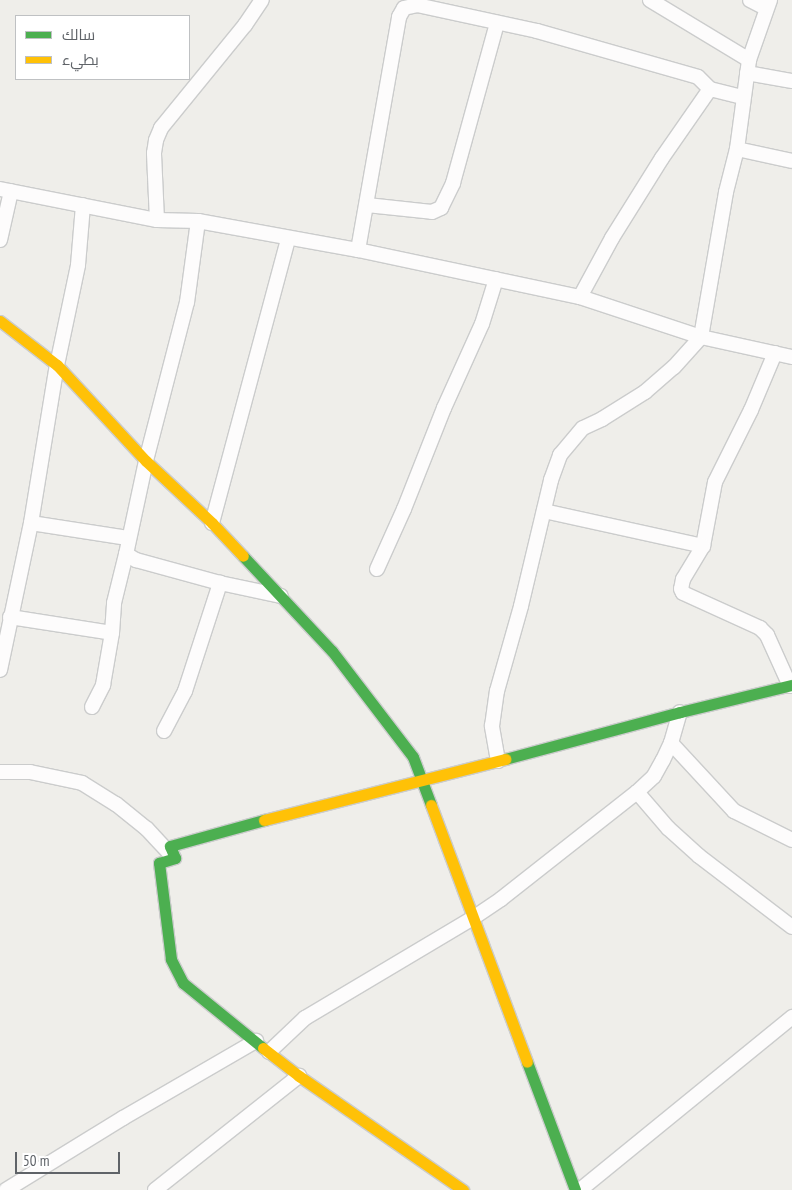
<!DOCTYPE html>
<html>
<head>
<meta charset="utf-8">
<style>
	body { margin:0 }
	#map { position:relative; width:792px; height:1190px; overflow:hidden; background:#efeeea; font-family:"PT Sans Narrow",Cairo,sans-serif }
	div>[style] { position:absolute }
	.roads { filter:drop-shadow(1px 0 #cbcccc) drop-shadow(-1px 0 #cbcccc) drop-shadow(0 1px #cbcccc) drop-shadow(0 -1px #cbcccc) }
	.street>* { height:14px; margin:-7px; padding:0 7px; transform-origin:7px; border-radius:7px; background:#fdfcfc }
	.fast>* { height:11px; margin:-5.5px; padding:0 5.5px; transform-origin:5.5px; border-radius:5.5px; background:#4caf50 }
	.slow>* { height:11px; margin:-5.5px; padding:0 5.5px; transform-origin:5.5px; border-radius:5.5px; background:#ffc107 }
	span { translate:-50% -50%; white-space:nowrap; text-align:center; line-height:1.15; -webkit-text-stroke:4px #fff; paint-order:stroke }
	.legend { position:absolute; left:15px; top:15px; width:175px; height:65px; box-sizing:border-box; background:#fff; border:1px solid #bfc1c3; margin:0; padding:6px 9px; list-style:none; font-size:15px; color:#5f6368 }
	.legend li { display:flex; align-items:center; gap:10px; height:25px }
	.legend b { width:25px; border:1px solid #bfc1c3 }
	.scale { position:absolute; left:15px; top:1152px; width:105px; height:22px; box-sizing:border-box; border:2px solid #5f6368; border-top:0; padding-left:6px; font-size:15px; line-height:18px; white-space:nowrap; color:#5f6368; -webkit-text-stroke:4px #fff; paint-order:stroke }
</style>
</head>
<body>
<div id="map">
	<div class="roads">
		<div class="street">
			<i style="left:650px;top:0;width:116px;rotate:31.2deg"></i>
			<i style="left:750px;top:0;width:18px;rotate:27deg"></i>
			<i style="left:747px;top:73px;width:46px;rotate:10.1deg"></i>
			<i style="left:737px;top:149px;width:56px;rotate:12.3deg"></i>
			<i style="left:0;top:189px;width:160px;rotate:11.2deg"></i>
			<i style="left:157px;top:220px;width:41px;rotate:1.4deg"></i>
			<i style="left:198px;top:221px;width:163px;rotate:10.3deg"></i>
			<i style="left:358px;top:250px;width:227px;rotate:12deg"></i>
			<i style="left:580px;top:297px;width:127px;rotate:18.3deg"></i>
			<i style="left:701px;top:337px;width:93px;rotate:12.4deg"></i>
			<i style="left:367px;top:205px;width:65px;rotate:6.1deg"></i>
			<i style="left:432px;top:212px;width:10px;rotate:-24deg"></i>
			<i style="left:441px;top:208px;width:28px;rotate:-64deg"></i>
			<i style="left:453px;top:183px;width:166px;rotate:-74.6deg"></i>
			<i style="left:157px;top:220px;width:67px;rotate:-92.6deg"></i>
			<i style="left:154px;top:153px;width:13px;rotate:-81deg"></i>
			<i style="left:156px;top:140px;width:13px;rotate:-67deg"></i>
			<i style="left:161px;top:128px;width:133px;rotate:-50.8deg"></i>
			<i style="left:245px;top:25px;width:30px;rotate:-56deg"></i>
			<i style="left:198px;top:221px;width:82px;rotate:97.7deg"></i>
			<i style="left:187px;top:302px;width:164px;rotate:104.5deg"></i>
			<i style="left:146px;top:461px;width:95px;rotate:102.1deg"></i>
			<i style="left:126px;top:554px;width:12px;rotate:31deg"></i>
			<i style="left:136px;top:560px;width:87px;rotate:15.3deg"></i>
			<i style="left:220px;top:583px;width:62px;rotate:12deg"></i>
			<i style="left:0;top:240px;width:50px;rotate:-77.3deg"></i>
			<i style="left:358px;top:250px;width:237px;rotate:-80deg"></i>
			<i style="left:399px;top:17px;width:10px;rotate:-61deg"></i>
			<i style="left:404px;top:8px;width:13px;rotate:-13deg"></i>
			<i style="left:417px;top:5px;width:123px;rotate:12.2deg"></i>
			<i style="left:537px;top:31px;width:167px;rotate:15.9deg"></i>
			<i style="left:698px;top:77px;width:17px;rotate:45deg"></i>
			<i style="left:710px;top:89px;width:33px;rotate:14deg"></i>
			<i style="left:580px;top:297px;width:67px;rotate:-61.5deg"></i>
			<i style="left:612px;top:238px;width:94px;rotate:-58deg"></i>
			<i style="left:662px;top:158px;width:84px;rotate:-55.2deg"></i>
			<i style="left:775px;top:353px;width:62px;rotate:112.8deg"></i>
			<i style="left:751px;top:410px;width:80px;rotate:116.6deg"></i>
			<i style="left:715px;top:482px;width:65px;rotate:100.6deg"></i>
			<i style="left:703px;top:546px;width:39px;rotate:121deg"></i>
			<i style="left:683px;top:579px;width:10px;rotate:101deg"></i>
			<i style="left:681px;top:589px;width:4px;rotate:63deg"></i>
			<i style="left:683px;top:593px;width:85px;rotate:24.4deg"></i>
			<i style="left:760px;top:628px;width:10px;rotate:45deg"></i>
			<i style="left:767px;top:635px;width:56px;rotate:65.7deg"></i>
			<i style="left:544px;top:511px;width:163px;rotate:12.4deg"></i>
			<i style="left:31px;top:523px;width:98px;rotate:8.8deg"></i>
			<i style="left:212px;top:523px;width:294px;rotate:-75deg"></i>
			<i style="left:377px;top:569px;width:66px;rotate:-65.8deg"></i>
			<i style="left:404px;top:509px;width:109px;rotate:-68.4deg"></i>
			<i style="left:444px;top:408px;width:92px;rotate:-65.7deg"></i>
			<i style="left:482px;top:324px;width:47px;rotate:-72.7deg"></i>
			<i style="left:10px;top:617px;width:103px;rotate:8.9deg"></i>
			<i style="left:0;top:670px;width:150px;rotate:-78.1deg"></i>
			<i style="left:31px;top:523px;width:160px;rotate:-80.7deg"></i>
			<i style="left:57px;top:365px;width:102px;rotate:-78.1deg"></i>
			<i style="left:78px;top:265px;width:60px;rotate:-85.2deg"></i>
			<i style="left:92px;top:707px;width:25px;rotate:-63deg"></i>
			<i style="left:103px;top:685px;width:53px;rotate:-80.2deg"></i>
			<i style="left:112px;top:633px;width:30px;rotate:-86deg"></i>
			<i style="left:114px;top:603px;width:50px;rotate:-76.2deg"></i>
			<i style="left:164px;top:731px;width:45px;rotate:-62.3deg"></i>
			<i style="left:185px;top:691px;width:114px;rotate:-72deg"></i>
			<i style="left:671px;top:743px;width:93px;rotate:47.2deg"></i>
			<i style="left:734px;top:811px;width:65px;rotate:26.6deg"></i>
			<i style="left:498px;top:761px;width:36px;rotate:-100deg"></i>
			<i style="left:492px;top:726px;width:35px;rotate:-82deg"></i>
			<i style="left:497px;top:691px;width:88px;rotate:-74.2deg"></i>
			<i style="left:521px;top:606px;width:130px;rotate:-76.6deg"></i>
			<i style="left:551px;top:480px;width:27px;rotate:-70deg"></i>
			<i style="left:560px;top:455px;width:35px;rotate:-50deg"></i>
			<i style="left:583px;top:428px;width:21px;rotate:-25deg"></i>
			<i style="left:602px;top:419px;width:51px;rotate:-32.1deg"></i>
			<i style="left:645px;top:392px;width:38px;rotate:-41deg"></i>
			<i style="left:674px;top:367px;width:40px;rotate:-48deg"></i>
			<i style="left:701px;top:337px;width:147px;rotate:-80.2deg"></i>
			<i style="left:726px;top:192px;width:44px;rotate:-75.7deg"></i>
			<i style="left:737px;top:149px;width:90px;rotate:-82.3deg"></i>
			<i style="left:749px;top:60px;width:64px;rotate:-70.7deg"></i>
			<i style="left:0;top:772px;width:30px"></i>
			<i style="left:30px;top:772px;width:53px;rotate:11.9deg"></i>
			<i style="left:82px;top:783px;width:40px;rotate:32deg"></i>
			<i style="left:116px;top:804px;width:40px;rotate:39deg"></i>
			<i style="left:147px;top:829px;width:38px;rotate:47deg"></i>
			<i style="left:637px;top:792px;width:48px;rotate:49.3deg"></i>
			<i style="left:668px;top:828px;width:42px;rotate:42.1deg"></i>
			<i style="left:699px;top:856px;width:117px;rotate:37.4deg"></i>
			<i style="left:269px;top:1052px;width:50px;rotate:-43.4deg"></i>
			<i style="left:305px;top:1018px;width:196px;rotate:-30.8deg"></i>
			<i style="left:473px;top:918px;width:34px;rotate:-34deg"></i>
			<i style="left:501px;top:899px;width:173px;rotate:-38.2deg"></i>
			<i style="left:637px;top:792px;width:23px;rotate:-43deg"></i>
			<i style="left:654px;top:776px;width:18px;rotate:-61deg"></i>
			<i style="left:663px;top:760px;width:19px;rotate:-65deg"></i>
			<i style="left:671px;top:743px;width:32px;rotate:-74deg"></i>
			<i style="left:6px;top:1190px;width:137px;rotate:-31.6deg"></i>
			<i style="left:123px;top:1118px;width:154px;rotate:-30.1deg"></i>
			<i style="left:155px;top:1190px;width:184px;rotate:-38.4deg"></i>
			<i style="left:580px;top:1190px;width:274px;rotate:-39.2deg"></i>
		</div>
		<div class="fast">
			<i style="left:243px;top:556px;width:130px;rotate:46.9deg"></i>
			<i style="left:332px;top:651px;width:133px;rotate:52.6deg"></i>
			<i style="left:413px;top:757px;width:51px;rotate:69.4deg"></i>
			<i style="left:505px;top:759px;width:181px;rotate:-15deg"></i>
			<i style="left:680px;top:712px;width:115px;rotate:-13.6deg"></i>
			<i style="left:263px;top:1048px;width:103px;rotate:-140.9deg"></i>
			<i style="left:183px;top:983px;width:27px;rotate:-117deg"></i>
			<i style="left:171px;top:959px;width:97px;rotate:-97.1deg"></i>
			<i style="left:159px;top:863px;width:17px;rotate:-17deg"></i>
			<i style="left:175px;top:858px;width:13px;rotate:-113deg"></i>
			<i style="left:170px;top:846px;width:98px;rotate:-15.5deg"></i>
			<i style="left:527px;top:1062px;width:137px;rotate:69.4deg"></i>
		</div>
		<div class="slow">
			<i style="left:0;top:321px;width:72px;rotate:37.7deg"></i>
			<i style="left:57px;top:365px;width:131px;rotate:47.2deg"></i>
			<i style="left:146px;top:461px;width:91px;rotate:43.2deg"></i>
			<i style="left:212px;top:523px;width:45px;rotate:46.8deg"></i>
			<i style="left:431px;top:805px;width:274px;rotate:69.5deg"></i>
			<i style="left:264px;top:820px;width:249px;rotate:-14.2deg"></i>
			<i style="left:263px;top:1048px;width:46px;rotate:37.9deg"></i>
			<i style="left:299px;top:1076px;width:200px;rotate:34.8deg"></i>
		</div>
	</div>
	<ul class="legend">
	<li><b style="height:6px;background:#4caf50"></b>سالك</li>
	<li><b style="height:6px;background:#ffc107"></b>بطيء</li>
	</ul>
	<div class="scale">50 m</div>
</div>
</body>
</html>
